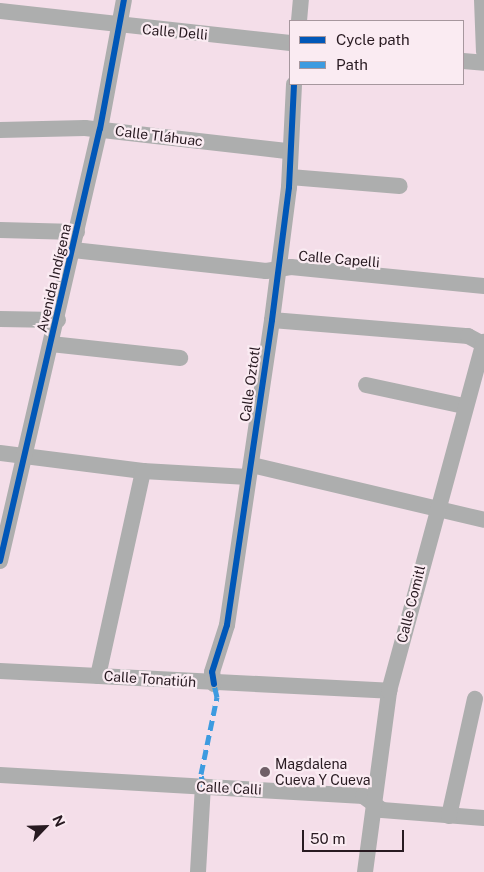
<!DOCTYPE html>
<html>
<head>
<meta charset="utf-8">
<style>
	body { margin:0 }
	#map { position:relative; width:484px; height:872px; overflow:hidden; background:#f4dee9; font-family:"Public Sans",sans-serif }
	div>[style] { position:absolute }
	.minor>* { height:16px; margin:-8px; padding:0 8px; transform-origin:8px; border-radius:8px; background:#adaeae }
	.quiet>* { height:5px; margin-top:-2.5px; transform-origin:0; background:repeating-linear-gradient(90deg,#3d9be0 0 10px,transparent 0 15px) }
	.cycleway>* { height:6px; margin:-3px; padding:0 3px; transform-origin:3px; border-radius:3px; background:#0057b8 }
	.dots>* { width:14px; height:14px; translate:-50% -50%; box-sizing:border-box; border:2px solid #faebf2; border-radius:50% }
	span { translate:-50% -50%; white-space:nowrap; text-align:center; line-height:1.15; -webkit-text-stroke:4.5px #faebf2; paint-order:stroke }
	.street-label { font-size:14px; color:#281a21 }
	.poi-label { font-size:14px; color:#281a21 }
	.left { translate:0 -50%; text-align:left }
	.legend { position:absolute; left:289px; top:20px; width:175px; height:65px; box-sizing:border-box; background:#faebf2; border:1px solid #a6979e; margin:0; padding:6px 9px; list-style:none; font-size:15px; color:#281a21 }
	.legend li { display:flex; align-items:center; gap:10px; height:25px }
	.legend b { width:25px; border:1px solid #a6979e }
	.north { position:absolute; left:20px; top:802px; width:50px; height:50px; -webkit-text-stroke:4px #faebf2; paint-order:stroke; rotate:66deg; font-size:14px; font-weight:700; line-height:20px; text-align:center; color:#281a21 }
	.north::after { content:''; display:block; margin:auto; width:18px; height:22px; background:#281a21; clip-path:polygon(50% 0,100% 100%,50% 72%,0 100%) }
	.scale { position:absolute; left:302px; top:830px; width:102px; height:22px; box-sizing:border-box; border:2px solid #281a21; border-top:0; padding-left:6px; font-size:15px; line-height:18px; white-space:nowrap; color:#281a21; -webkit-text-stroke:4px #faebf2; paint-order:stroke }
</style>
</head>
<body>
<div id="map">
	<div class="minor">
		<i style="left:482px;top:0;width:52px;rotate:87.8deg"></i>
		<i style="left:0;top:11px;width:292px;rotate:6.3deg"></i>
		<i style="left:299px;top:21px;width:21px;rotate:-85deg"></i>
		<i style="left:463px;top:61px;width:21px;rotate:5deg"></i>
		<i style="left:0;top:130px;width:85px;rotate:-1.3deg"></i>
		<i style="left:85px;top:128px;width:203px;rotate:6.5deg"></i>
		<i style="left:290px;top:177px;width:110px;rotate:4.7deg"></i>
		<i style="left:0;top:230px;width:77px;rotate:1.5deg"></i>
		<i style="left:73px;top:250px;width:194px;rotate:6.2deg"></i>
		<i style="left:266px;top:271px;width:25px;rotate:-9deg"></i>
		<i style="left:291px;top:267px;width:194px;rotate:5.6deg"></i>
		<i style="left:0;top:319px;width:58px;rotate:1deg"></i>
		<i style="left:272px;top:320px;width:197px;rotate:4.7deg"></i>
		<i style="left:468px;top:336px;width:17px;rotate:28deg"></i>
		<i style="left:51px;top:344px;width:130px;rotate:6.2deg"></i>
		<i style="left:366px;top:385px;width:100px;rotate:12.1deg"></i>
		<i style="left:0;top:453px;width:144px;rotate:7.2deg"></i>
		<i style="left:143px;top:471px;width:105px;rotate:3.3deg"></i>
		<i style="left:252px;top:465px;width:238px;rotate:13.3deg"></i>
		<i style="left:0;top:561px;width:443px;rotate:-77deg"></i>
		<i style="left:100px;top:129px;width:131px;rotate:-79.5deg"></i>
		<i style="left:0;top:671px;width:390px;rotate:2.9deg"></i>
		<i style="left:98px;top:676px;width:210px;rotate:-77.6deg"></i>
		<i style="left:214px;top:684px;width:12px;rotate:-99deg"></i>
		<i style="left:212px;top:672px;width:49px;rotate:-72.3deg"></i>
		<i style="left:227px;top:625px;width:308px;rotate:-81.6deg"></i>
		<i style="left:272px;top:320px;width:134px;rotate:-82.7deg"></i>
		<i style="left:289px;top:187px;width:103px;rotate:-87.2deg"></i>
		<i style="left:0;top:775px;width:364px;rotate:3.3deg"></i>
		<i style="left:363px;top:796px;width:24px;rotate:36deg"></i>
		<i style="left:382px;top:810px;width:102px;rotate:4.5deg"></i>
		<i style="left:449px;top:816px;width:120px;rotate:-77.5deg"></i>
		<i style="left:198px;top:872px;width:86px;rotate:-86.7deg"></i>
		<i style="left:365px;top:872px;width:183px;rotate:-82.4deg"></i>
		<i style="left:389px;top:691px;width:362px;rotate:-74.8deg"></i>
	</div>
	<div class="quiet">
		<i style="left:203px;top:786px;width:12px;rotate:-99deg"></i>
		<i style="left:201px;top:774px;width:79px;rotate:-78.3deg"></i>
		<i style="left:217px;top:697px;width:13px;rotate:-103deg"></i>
	</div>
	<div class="cycleway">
		<i style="left:0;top:561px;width:443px;rotate:-77deg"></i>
		<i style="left:100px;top:129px;width:131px;rotate:-79.5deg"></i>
		<i style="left:214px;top:684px;width:12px;rotate:-99deg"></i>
		<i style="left:212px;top:672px;width:49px;rotate:-72.3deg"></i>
		<i style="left:227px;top:625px;width:308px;rotate:-81.6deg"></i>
		<i style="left:272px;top:320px;width:134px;rotate:-82.7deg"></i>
		<i style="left:289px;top:187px;width:103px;rotate:-87.2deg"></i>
	</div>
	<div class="dots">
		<i style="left:265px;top:772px;background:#6f5f67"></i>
	</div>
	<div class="street-label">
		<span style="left:175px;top:32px;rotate:5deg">Calle Delli</span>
		<span style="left:159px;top:136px;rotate:7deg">Calle Tláhuac</span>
		<span style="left:339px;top:259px;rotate:5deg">Calle Capelli</span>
		<span style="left:54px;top:278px;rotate:-77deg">Avenida Indígena</span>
		<span style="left:250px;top:384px;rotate:-82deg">Calle Oztotl</span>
		<span style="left:411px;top:604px;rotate:-76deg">Calle Comitl</span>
		<span style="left:150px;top:679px;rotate:4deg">Calle Tonatiúh</span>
		<span style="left:229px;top:788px;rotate:3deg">Calle Calli</span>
	</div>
	<div class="poi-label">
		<span class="left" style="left:275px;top:772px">Magdalena<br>Cueva Y Cueva</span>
	</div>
	<ul class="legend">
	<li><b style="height:6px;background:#0057b8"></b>Cycle path</li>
	<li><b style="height:6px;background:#3d9be0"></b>Path</li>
	</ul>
	<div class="north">N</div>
	<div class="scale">50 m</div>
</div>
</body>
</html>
